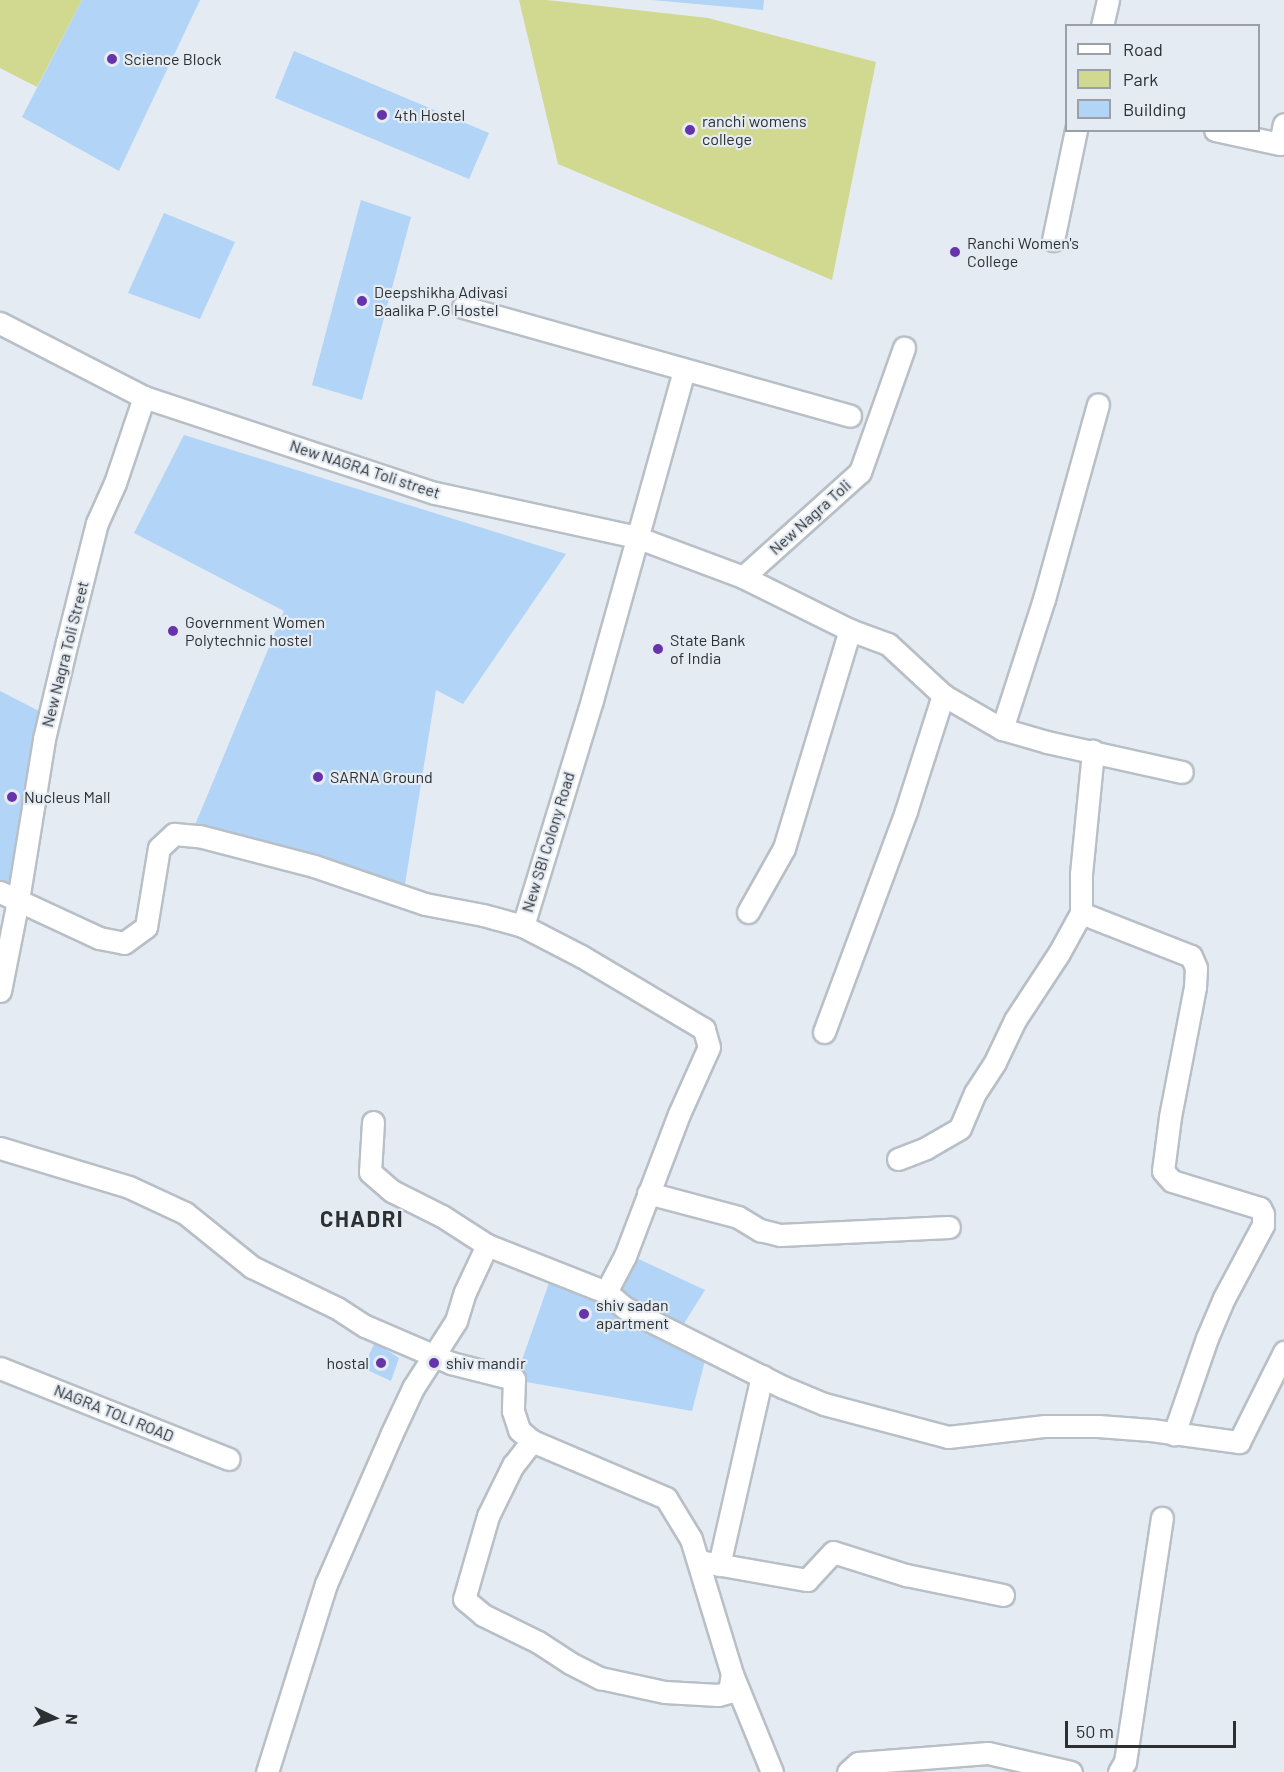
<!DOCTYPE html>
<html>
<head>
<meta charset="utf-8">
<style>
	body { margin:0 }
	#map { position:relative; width:1284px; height:1772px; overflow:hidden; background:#e4ebf3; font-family:Barlow,sans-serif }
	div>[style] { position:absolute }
	.green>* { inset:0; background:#d1d990 }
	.building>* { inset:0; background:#b1d4f7 }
	.roads { filter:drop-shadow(2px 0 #b8bfc6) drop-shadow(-2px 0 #b8bfc6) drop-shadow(0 2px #b8bfc6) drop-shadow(0 -2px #b8bfc6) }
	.minor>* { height:21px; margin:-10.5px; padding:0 10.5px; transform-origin:10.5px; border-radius:10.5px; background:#fff }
	.dots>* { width:16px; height:16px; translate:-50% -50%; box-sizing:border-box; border:3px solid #e4ebf3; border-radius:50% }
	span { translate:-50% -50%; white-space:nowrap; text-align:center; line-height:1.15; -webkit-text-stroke:4.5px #e4ebf3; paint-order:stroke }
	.poi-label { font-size:16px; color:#2d3033 }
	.left { translate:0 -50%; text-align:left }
	.right { translate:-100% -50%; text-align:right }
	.street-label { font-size:16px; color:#2d3033 }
	.district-label { font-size:22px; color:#2d3033; font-weight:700; letter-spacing:1.5px }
	.legend { position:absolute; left:1065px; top:24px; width:195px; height:108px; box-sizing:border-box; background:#e4ebf3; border:2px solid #9ba0a6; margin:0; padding:8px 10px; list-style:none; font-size:18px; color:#2d3033 }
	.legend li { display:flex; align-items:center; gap:12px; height:30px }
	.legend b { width:30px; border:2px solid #9ba0a6 }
	.north { position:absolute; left:24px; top:1688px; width:60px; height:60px; -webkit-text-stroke:4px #e4ebf3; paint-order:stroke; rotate:94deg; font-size:16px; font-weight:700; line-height:24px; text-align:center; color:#2d3033 }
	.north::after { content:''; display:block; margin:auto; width:21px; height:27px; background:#2d3033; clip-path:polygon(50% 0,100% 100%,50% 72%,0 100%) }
	.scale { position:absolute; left:1065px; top:1721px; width:171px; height:27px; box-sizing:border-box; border:3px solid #2d3033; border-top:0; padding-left:8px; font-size:18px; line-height:21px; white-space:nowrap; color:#2d3033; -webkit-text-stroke:4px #e4ebf3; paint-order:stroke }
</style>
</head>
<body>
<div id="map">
	<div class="green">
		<i style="clip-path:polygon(0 0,82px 0,37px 87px,0 68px)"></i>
		<i style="clip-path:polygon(519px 0,547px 0,708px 18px,876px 62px,832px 280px,558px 164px)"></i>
	</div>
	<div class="building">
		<i style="clip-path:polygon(82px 0,200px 0,119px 171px,22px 117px)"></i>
		<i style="clip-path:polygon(652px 0,764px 0,763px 10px)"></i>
		<i style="clip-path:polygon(294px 51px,489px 133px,469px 179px,275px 98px)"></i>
		<i style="clip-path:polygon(361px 200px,411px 217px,362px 400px,312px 385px)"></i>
		<i style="clip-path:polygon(164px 213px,235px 242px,200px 319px,128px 293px)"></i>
		<i style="clip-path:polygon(184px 435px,566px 554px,463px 704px,436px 690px,405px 884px,195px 825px,284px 611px,134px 533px)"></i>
		<i style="clip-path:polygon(0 691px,39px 711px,9px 887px,0 883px)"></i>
		<i style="clip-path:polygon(632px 1256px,705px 1290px,683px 1325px,618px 1299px)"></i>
		<i style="clip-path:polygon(550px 1280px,708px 1349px,692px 1411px,515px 1380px)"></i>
		<i style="clip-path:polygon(375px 1342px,399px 1358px,391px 1381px,363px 1368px)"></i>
	</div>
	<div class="roads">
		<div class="minor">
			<i style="left:1102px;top:26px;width:27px;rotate:-77deg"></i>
			<i style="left:1215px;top:130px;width:66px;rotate:12.2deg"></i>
			<i style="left:1280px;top:144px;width:20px;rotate:-79deg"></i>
			<i style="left:1053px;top:240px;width:112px;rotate:-78.2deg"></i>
			<i style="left:463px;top:307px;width:402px;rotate:15.7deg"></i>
			<i style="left:0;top:323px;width:162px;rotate:27.2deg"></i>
			<i style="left:144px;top:397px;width:306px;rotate:18.3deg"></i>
			<i style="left:435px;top:493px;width:206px;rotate:12.3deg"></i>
			<i style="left:636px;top:537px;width:114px;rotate:20.5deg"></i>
			<i style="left:743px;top:577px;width:119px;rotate:26.4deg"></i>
			<i style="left:850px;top:630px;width:40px;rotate:20.2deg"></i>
			<i style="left:888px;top:644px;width:75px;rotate:42.8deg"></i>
			<i style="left:943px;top:695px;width:68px;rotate:30deg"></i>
			<i style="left:1002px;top:729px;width:47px;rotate:16.1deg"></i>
			<i style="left:1047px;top:742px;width:138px;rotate:12.5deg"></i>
			<i style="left:743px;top:577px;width:157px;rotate:-41.9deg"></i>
			<i style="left:860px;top:472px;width:132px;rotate:-70.5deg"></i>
			<i style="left:1002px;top:729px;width:137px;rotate:-72.1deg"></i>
			<i style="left:1044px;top:599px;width:202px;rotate:-74.5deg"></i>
			<i style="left:0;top:892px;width:109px;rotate:24.9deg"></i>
			<i style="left:99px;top:938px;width:25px;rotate:11deg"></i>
			<i style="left:124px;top:943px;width:27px;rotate:-36deg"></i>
			<i style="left:146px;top:927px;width:80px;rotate:-80.7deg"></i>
			<i style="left:159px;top:848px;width:21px;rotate:-43deg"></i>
			<i style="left:174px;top:834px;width:25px;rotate:5deg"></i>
			<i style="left:199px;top:836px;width:119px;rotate:14.6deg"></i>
			<i style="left:314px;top:866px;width:117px;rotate:18.9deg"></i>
			<i style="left:425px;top:904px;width:59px;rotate:10.7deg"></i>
			<i style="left:483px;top:915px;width:41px;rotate:15.4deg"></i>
			<i style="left:523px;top:926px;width:236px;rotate:-73deg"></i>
			<i style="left:592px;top:700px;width:343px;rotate:-74.4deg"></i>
			<i style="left:748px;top:912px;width:73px;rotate:-60.6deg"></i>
			<i style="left:784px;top:848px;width:228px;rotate:-73.2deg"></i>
			<i style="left:1081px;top:913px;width:118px;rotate:21.4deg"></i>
			<i style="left:1191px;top:956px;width:13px;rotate:67deg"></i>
			<i style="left:1196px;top:968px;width:19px;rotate:93deg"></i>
			<i style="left:1195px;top:987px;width:132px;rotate:100.9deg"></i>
			<i style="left:1170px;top:1117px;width:54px;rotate:97.4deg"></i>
			<i style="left:1163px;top:1171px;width:13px;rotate:48deg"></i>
			<i style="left:1172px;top:1181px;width:92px;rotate:17.1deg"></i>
			<i style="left:1260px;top:1208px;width:7px;rotate:63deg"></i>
			<i style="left:1263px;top:1214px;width:11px;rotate:90deg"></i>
			<i style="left:1263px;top:1225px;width:83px;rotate:118.1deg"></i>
			<i style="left:1224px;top:1298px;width:43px;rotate:113deg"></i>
			<i style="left:1207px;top:1338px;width:102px;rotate:109deg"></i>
			<i style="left:0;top:991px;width:93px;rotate:-78.8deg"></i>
			<i style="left:18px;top:900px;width:163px;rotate:-80.8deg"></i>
			<i style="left:44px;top:739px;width:100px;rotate:-76.7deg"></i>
			<i style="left:67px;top:642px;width:123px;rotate:-75.9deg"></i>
			<i style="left:97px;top:523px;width:44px;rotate:-65.8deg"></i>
			<i style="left:115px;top:483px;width:91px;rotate:-71.4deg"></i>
			<i style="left:824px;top:1032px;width:236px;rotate:-69.6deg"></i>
			<i style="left:906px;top:811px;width:122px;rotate:-72.3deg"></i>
			<i style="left:373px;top:1122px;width:50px;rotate:93.4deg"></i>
			<i style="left:370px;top:1172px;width:29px;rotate:41deg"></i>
			<i style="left:392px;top:1191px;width:56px;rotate:26.6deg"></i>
			<i style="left:442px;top:1216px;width:54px;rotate:32.8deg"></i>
			<i style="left:487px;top:1245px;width:128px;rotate:21.6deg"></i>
			<i style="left:606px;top:1292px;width:41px;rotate:-62.2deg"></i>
			<i style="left:625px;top:1256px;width:152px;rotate:-69.2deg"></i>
			<i style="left:679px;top:1114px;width:73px;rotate:-65.9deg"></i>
			<i style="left:709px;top:1047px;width:19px;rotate:-106deg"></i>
			<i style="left:704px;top:1029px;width:143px;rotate:-149.3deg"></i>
			<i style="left:581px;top:956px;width:65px;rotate:-152.7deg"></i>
			<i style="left:0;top:1148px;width:135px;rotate:16.8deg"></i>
			<i style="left:129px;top:1187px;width:62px;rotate:24.9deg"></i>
			<i style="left:185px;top:1213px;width:86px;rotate:38.9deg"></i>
			<i style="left:252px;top:1267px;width:94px;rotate:25.8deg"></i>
			<i style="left:337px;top:1308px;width:33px;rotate:33deg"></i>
			<i style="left:365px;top:1326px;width:94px;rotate:23.3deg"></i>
			<i style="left:451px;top:1363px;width:65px;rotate:14.3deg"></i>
			<i style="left:514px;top:1379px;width:32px;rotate:92deg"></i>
			<i style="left:513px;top:1411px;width:20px;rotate:72deg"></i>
			<i style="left:519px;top:1430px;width:17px;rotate:40deg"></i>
			<i style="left:532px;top:1441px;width:146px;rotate:23deg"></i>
			<i style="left:666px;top:1498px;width:48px;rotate:58.6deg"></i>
			<i style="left:691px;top:1539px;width:141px;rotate:73.1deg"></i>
			<i style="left:732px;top:1674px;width:106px;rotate:67.8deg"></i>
			<i style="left:898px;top:1159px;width:30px;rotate:-21deg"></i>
			<i style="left:926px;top:1148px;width:39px;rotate:-30deg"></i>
			<i style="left:960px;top:1128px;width:38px;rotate:-67deg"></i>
			<i style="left:975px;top:1093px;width:37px;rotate:-57deg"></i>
			<i style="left:995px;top:1062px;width:47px;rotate:-64.5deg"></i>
			<i style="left:1015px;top:1020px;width:80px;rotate:-56.7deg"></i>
			<i style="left:1059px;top:953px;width:46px;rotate:-61.2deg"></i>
			<i style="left:1081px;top:913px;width:39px;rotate:-90deg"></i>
			<i style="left:1081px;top:874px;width:124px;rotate:-84.4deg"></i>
			<i style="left:648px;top:1193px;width:93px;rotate:14.9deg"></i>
			<i style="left:738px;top:1217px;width:26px;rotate:31deg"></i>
			<i style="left:760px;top:1230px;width:21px;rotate:14deg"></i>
			<i style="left:780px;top:1235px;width:169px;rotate:-2.7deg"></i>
			<i style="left:606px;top:1292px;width:25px;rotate:40deg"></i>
			<i style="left:625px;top:1308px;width:177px;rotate:26.6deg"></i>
			<i style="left:783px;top:1387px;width:44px;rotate:22.5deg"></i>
			<i style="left:824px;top:1404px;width:128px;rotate:14.9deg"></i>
			<i style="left:948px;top:1437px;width:98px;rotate:-6.5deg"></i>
			<i style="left:1045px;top:1426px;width:53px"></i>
			<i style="left:1098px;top:1426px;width:53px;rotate:4.3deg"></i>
			<i style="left:1151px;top:1430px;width:89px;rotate:7.8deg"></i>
			<i style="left:1239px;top:1442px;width:101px;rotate:-63.4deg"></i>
			<i style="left:0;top:1368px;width:246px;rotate:21.7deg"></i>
			<i style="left:532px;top:1441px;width:31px;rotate:128deg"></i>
			<i style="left:513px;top:1465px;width:57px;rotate:116.1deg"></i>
			<i style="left:488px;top:1516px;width:86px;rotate:106.1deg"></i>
			<i style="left:464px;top:1599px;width:25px;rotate:40deg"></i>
			<i style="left:483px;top:1615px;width:61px;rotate:26.1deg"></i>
			<i style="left:538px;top:1642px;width:38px;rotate:33deg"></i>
			<i style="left:570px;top:1663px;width:34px;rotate:27deg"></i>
			<i style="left:600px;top:1678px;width:66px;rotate:12.2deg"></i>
			<i style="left:665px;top:1692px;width:53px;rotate:3.2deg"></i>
			<i style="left:718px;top:1695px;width:11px;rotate:-15deg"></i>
			<i style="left:729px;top:1692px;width:18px;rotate:-81deg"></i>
			<i style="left:699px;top:1561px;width:110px;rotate:10deg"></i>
			<i style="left:807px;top:1580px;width:38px;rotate:-47deg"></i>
			<i style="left:833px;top:1552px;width:77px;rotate:17.5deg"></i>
			<i style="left:906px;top:1575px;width:99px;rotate:11.7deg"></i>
			<i style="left:719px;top:1565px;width:194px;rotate:-77.2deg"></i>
			<i style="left:267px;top:1772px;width:197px;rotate:-72.6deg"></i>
			<i style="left:326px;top:1584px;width:163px;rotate:-66.4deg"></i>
			<i style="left:391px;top:1435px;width:52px;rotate:-64.9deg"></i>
			<i style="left:413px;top:1388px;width:80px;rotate:-57.3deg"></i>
			<i style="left:456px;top:1321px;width:30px;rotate:-73deg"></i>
			<i style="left:465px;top:1292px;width:52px;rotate:-64.9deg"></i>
			<i style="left:848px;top:1772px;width:13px;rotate:-42deg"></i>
			<i style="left:858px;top:1763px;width:130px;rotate:-4.4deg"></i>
			<i style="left:988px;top:1753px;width:85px;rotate:12.9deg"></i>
			<i style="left:1119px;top:1772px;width:12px;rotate:-59deg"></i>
			<i style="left:1125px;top:1762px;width:247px;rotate:-81.4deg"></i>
		</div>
	</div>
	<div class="dots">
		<i style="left:112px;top:59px;background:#6633ab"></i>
		<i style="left:382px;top:115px;background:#6633ab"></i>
		<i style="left:690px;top:130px;background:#6633ab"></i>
		<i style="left:955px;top:252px;background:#6633ab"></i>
		<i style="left:362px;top:301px;background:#6633ab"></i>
		<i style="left:173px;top:631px;background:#6633ab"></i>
		<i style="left:658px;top:649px;background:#6633ab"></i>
		<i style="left:318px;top:777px;background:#6633ab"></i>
		<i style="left:12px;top:797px;background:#6633ab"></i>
		<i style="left:584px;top:1314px;background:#6633ab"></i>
		<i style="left:381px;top:1363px;background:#6633ab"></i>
		<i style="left:434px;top:1363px;background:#6633ab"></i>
	</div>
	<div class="poi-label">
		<span class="left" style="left:124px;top:59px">Science Block</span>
		<span class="left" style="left:394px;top:115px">4th Hostel</span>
		<span class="left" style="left:702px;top:130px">ranchi womens<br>college</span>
		<span class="left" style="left:967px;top:252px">Ranchi Women's<br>College</span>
		<span class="left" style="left:374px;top:301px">Deepshikha Adivasi<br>Baalika P.G Hostel</span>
		<span class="left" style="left:185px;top:631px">Government Women<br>Polytechnic hostel</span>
		<span class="left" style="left:670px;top:649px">State Bank<br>of India</span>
		<span class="left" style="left:330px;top:777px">SARNA Ground</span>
		<span class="left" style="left:24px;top:797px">Nucleus Mall</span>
		<span class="left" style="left:596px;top:1314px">shiv sadan<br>apartment</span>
		<span class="right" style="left:369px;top:1363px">hostal</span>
		<span class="left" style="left:446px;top:1363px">shiv mandir</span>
	</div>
	<div class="street-label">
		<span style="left:365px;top:469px;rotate:18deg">New NAGRA Toli street</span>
		<span style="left:810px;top:517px;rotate:-42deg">New Nagra Toli</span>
		<span style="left:65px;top:654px;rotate:-76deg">New Nagra Toli Street</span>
		<span style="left:548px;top:842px;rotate:-73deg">New SBI Colony Road</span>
		<span style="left:114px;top:1413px;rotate:22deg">NAGRA TOLI ROAD</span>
	</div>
	<div class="district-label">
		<span style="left:362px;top:1219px">CHADRI</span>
	</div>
	<ul class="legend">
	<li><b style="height:8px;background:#fff"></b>Road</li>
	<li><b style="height:16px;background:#d1d990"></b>Park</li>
	<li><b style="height:16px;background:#b1d4f7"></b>Building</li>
	</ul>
	<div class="north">N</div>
	<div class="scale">50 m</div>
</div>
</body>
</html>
